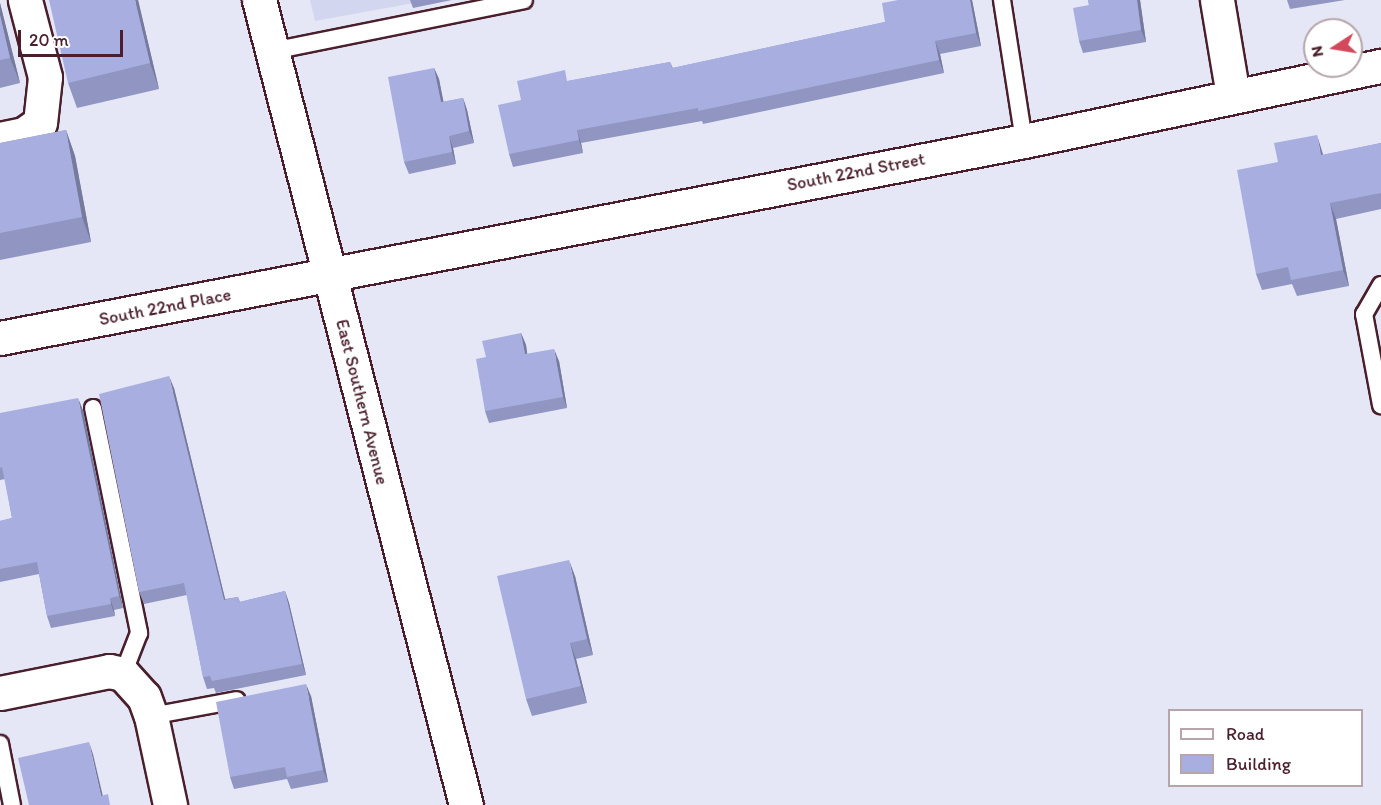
<!DOCTYPE html>
<html>
<head>
<meta charset="utf-8">
<style>
	body { margin:0 }
	#map { position:relative; width:1381px; height:805px; overflow:hidden; background:#e5e7f6; font-family:Itim,sans-serif }
	div>[style] { position:absolute }
	.built>* { inset:0; background:#d3d6ef }
	.roads { filter:drop-shadow(2px 0 #4a1f2b) drop-shadow(-2px 0 #4a1f2b) drop-shadow(0 2px #4a1f2b) drop-shadow(0 -2px #4a1f2b) }
	.service>* { height:16px; margin:-8px; padding:0 8px; transform-origin:8px; border-radius:8px; background:#fff }
	.minor>* { height:33px; margin:-16.5px; padding:0 16.5px; transform-origin:16.5px; border-radius:16.5px; background:#fff }
	.secondary>* { height:33px; margin:-16.5px; padding:0 16.5px; transform-origin:16.5px; border-radius:16.5px; background:#fff }
	.wall>* { inset:0; background:#9096c1 }
	.shaded-wall>* { inset:0; background:#767a9d }
	.building>* { inset:0; background:#a8afe0 }
	span { translate:-50% -50%; white-space:nowrap; text-align:center; line-height:1.15; -webkit-text-stroke:5px #fff; paint-order:stroke }
	.street-label { font-size:18px; color:#4a1f2b }
	.legend { position:absolute; left:1168px; top:709px; width:195px; height:78px; box-sizing:border-box; background:#fff; border:2px solid #b7a5aa; margin:0; padding:8px 10px; list-style:none; font-size:18px; color:#4a1f2b }
	.legend li { display:flex; align-items:center; gap:12px; height:30px }
	.legend b { width:30px; border:2px solid #b7a5aa }
	.north { position:absolute; left:1303px; top:18px; width:60px; height:60px; box-sizing:border-box; background:#fff; border:2px solid #b7a5aa; border-radius:50%; rotate:258deg; font-size:16px; font-weight:700; line-height:24px; text-align:center; color:#4a1f2b }
	.north::after { content:''; display:block; margin:auto; width:21px; height:27px; background:#d1495b; clip-path:polygon(50% 0,100% 100%,50% 72%,0 100%) }
	.scale { position:absolute; left:18px; top:30px; width:105px; height:27px; box-sizing:border-box; border:3px solid #4a1f2b; border-top:0; padding-left:8px; font-size:18px; line-height:21px; white-space:nowrap; color:#4a1f2b; -webkit-text-stroke:4px #fff; paint-order:stroke }
</style>
</head>
<body>
<div id="map">
	<div class="built">
		<i style="clip-path:polygon(310px 0,430px 0,315px 21px)"></i>
	</div>
	<div class="roads">
		<div class="service">
			<i style="left:1002px;top:0;width:143px;rotate:81.1deg"></i>
			<i style="left:272px;top:51px;width:257px;rotate:-11.4deg"></i>
			<i style="left:1381px;top:285px;width:34px;rotate:120deg"></i>
			<i style="left:1364px;top:314px;width:93px;rotate:79.4deg"></i>
			<i style="left:93px;top:408px;width:230px;rotate:78.4deg"></i>
			<i style="left:139px;top:633px;width:44px;rotate:111.3deg"></i>
			<i style="left:151px;top:716px;width:87px;rotate:-10.5deg"></i>
			<i style="left:0;top:744px;width:62px;rotate:78.9deg"></i>
		</div>
		<div class="minor">
			<i style="left:1217px;top:0;width:97px;rotate:80.5deg"></i>
			<i style="left:0;top:139px;width:25px;rotate:-12deg"></i>
			<i style="left:24px;top:134px;width:19px;rotate:-35deg"></i>
			<i style="left:40px;top:123px;width:46px;rotate:-83.8deg"></i>
			<i style="left:45px;top:77px;width:80px;rotate:-104.6deg"></i>
			<i style="left:0;top:338px;width:1043px;rotate:-10.89deg"></i>
			<i style="left:1024px;top:141px;width:365px;rotate:-11.9deg"></i>
			<i style="left:0;top:693px;width:111px;rotate:-11.4deg"></i>
			<i style="left:109px;top:671px;width:14px;rotate:12deg"></i>
			<i style="left:123px;top:674px;width:31px;rotate:48deg"></i>
			<i style="left:144px;top:697px;width:20px;rotate:70deg"></i>
			<i style="left:151px;top:716px;width:91px;rotate:77.9deg"></i>
		</div>
		<div class="secondary">
			<i style="left:259px;top:0;width:831px;rotate:75.58deg"></i>
		</div>
	</div>
	<div class="wall">
		<i style="clip-path:polygon(138px 0,159px 89px,77px 108px,68px 83px)"></i>
		<i style="clip-path:polygon(410px 0,452px 0,413px 8px)"></i>
		<i style="clip-path:polygon(898px 0,972px 0,981px 46px,940px 54px,944px 73px,703px 124px,702px 121px,581px 143px,583px 153px,513px 167px,509px 154px,521px 100px,568px 81px,670px 62px,673px 68px,885px 22px)"></i>
		<i style="clip-path:polygon(1088px 0,1140px 0,1146px 42px,1083px 53px,1079px 41px,1089px 5px)"></i>
		<i style="clip-path:polygon(1287px 0,1345px 0,1290px 9px)"></i>
		<i style="clip-path:polygon(0 3px,20px 83px,0 88px)"></i>
		<i style="clip-path:polygon(434px 68px,439px 79px,443px 102px,463px 98px,467px 110px,474px 143px,453px 148px,456px 164px,409px 174px,404px 162px)"></i>
		<i style="clip-path:polygon(66px 130px,75px 156px,91px 242px,0 260px,0 143px)"></i>
		<i style="clip-path:polygon(1381px 143px,1381px 209px,1336px 219px,1349px 286px,1297px 296px,1292px 284px,1262px 290px,1256px 274px,1278px 162px,1322px 151px,1323px 155px)"></i>
		<i style="clip-path:polygon(521px 333px,526px 345px,527px 354px,559px 361px,567px 408px,489px 423px,485px 411px,486px 357px)"></i>
		<i style="clip-path:polygon(174px 388px,225px 599px,238px 597px,240px 602px,285px 591px,289px 603px,306px 675px,216px 693px,214px 688px,207px 689px,203px 677px,187px 595px,144px 604px,139px 592px)"></i>
		<i style="clip-path:polygon(83px 410px,123px 608px,114px 610px,115px 616px,51px 628px,47px 616px,39px 574px,0 582px,0 521px,12px 518px,5px 479px,0 480px,0 413px)"></i>
		<i style="clip-path:polygon(575px 576px,593px 655px,576px 659px,587px 703px,532px 716px,526px 699px)"></i>
		<i style="clip-path:polygon(311px 696px,328px 782px,291px 789px,287px 779px,234px 789px,230px 777px)"></i>
	</div>
	<div class="shaded-wall">
		<i style="clip-path:polygon(135px 0,138px 0,159px 89px,150px 63px)"></i>
		<i style="clip-path:polygon(970px 0,972px 0,981px 46px,976px 33px)"></i>
		<i style="clip-path:polygon(1137px 0,1140px 0,1146px 42px,1141px 30px)"></i>
		<i style="clip-path:polygon(0 3px,20px 83px,10px 58px,0 15px)"></i>
		<i style="clip-path:polygon(935px 41px,940px 54px,944px 73px,939px 60px)"></i>
		<i style="clip-path:polygon(434px 68px,439px 79px,446px 114px,441px 102px)"></i>
		<i style="clip-path:polygon(463px 98px,467px 110px,474px 143px,469px 131px)"></i>
		<i style="clip-path:polygon(66px 130px,75px 156px,91px 242px,82px 217px)"></i>
		<i style="clip-path:polygon(577px 130px,581px 143px,583px 153px,579px 140px)"></i>
		<i style="clip-path:polygon(1317px 135px,1322px 151px,1326px 171px,1321px 155px)"></i>
		<i style="clip-path:polygon(449px 136px,453px 148px,456px 164px,452px 152px)"></i>
		<i style="clip-path:polygon(1330px 203px,1336px 219px,1349px 286px,1343px 270px)"></i>
		<i style="clip-path:polygon(521px 333px,526px 345px,529px 366px,525px 354px)"></i>
		<i style="clip-path:polygon(554px 349px,559px 361px,567px 408px,563px 397px)"></i>
		<i style="clip-path:polygon(169px 376px,174px 388px,228px 611px,224px 600px)"></i>
		<i style="clip-path:polygon(78px 398px,83px 410px,123px 608px,119px 596px)"></i>
		<i style="clip-path:polygon(569px 560px,575px 576px,593px 655px,587px 639px)"></i>
		<i style="clip-path:polygon(285px 591px,289px 603px,306px 675px,302px 664px)"></i>
		<i style="clip-path:polygon(110px 598px,114px 610px,115px 616px,111px 604px)"></i>
		<i style="clip-path:polygon(570px 643px,576px 659px,587px 703px,581px 686px)"></i>
		<i style="clip-path:polygon(306px 684px,311px 696px,328px 782px,323px 770px)"></i>
		<i style="clip-path:polygon(89px 742px,93px 754px,105px 805px,101px 796px)"></i>
	</div>
	<div class="building">
		<i style="clip-path:polygon(49px 0,135px 0,150px 63px,68px 83px)"></i>
		<i style="clip-path:polygon(898px 0,970px 0,976px 33px,935px 41px,939px 60px,698px 111px,698px 108px,577px 130px,579px 140px,509px 154px,498px 105px,521px 100px,517px 81px,565px 70px,567px 81px,670px 62px,672px 68px,885px 22px,882px 3px)"></i>
		<i style="clip-path:polygon(1088px 0,1137px 0,1141px 30px,1079px 41px,1073px 8px,1089px 5px)"></i>
		<i style="clip-path:polygon(0 15px,10px 58px,0 60px)"></i>
		<i style="clip-path:polygon(434px 68px,441px 102px,463px 98px,469px 131px,449px 136px,452px 152px,404px 162px,388px 77px)"></i>
		<i style="clip-path:polygon(66px 130px,82px 217px,0 233px,0 143px)"></i>
		<i style="clip-path:polygon(1317px 135px,1321px 155px,1381px 143px,1381px 193px,1330px 203px,1343px 270px,1291px 280px,1288px 267px,1256px 274px,1237px 170px,1278px 162px,1274px 143px)"></i>
		<i style="clip-path:polygon(521px 333px,525px 354px,554px 349px,563px 397px,485px 411px,476px 359px,486px 357px,482px 341px)"></i>
		<i style="clip-path:polygon(169px 376px,224px 600px,238px 597px,239px 602px,285px 591px,302px 664px,212px 681px,210px 676px,203px 677px,184px 583px,139px 592px,99px 394px)"></i>
		<i style="clip-path:polygon(78px 398px,119px 596px,110px 598px,111px 604px,47px 616px,37px 562px,0 569px,0 521px,12px 518px,2px 467px,0 468px,0 413px)"></i>
		<i style="clip-path:polygon(569px 560px,587px 639px,570px 643px,581px 686px,526px 699px,497px 576px)"></i>
		<i style="clip-path:polygon(306px 684px,323px 770px,287px 777px,285px 767px,230px 777px,216px 702px)"></i>
		<i style="clip-path:polygon(89px 742px,101px 796px,108px 794px,110px 805px,29px 805px,18px 758px)"></i>
	</div>
	<div class="street-label">
		<span style="left:856px;top:172px;rotate:-11deg">South 22nd Street</span>
		<span style="left:165px;top:307px;rotate:-11deg">South 22nd Place</span>
		<span style="left:362px;top:402px;rotate:76deg">East Southern Avenue</span>
	</div>
	<ul class="legend">
	<li><b style="height:8px;background:#fff"></b>Road</li>
	<li><b style="height:16px;background:#a8afe0"></b>Building</li>
	</ul>
	<div class="north">N</div>
	<div class="scale">20 m</div>
</div>
</body>
</html>
